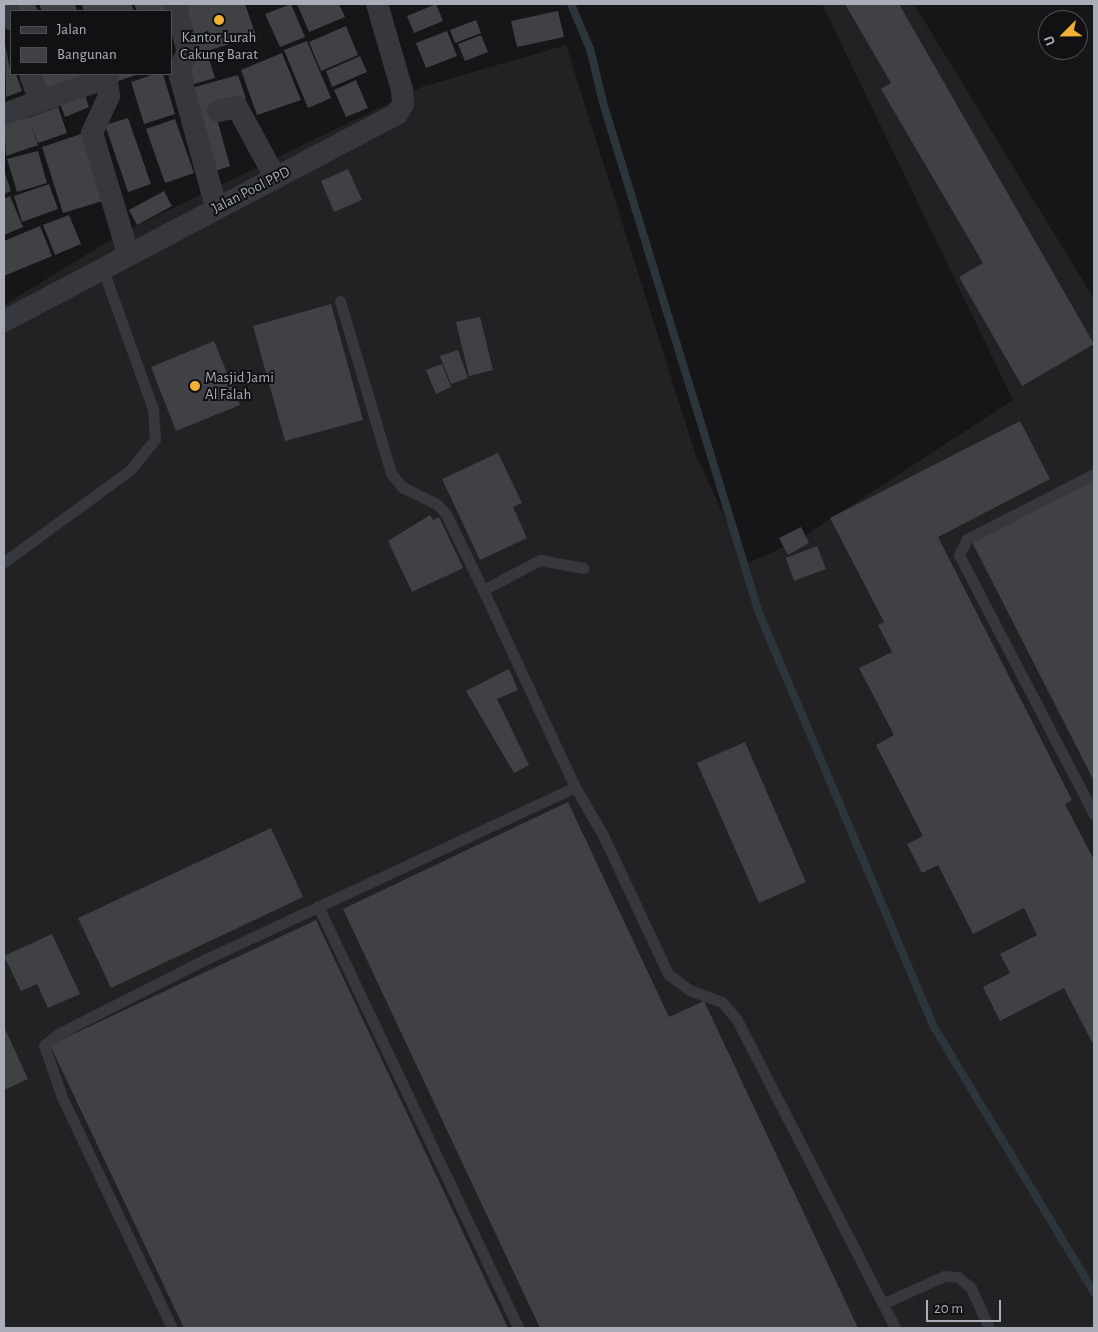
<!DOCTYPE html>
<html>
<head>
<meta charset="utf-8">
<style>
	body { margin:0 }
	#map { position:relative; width:1098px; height:1332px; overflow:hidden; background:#161618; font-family:"Alegreya Sans",sans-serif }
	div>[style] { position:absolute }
	.built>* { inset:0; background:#222225 }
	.stream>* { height:8px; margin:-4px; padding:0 4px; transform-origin:4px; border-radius:4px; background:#2c353c }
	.building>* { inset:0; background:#404145 }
	.service>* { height:11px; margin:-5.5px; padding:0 5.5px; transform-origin:5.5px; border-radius:5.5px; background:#37383d }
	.minor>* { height:22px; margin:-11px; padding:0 11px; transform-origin:11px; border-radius:11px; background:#37383d }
	.dots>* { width:14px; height:14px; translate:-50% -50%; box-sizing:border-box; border:2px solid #111113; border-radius:50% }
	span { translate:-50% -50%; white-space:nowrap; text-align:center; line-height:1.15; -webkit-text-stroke:4px #111113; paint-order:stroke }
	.poi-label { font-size:15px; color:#a8adb8 }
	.left { translate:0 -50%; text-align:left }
	.street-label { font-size:15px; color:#a8adb8 }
	.frame { position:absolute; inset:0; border:5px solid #a8adb8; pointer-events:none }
	.legend { position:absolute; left:10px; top:10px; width:162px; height:65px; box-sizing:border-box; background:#111113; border:1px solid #4d4f55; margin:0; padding:6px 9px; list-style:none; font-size:15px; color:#a8adb8 }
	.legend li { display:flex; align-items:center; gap:10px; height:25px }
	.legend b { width:25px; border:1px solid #4d4f55 }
	.north { position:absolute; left:1038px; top:10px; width:50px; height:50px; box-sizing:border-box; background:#111113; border:1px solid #4d4f55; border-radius:50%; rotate:247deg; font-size:14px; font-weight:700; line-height:20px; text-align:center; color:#a8adb8 }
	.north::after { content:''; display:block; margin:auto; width:18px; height:22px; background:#f2b134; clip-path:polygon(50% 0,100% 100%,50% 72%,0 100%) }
	.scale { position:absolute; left:926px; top:1300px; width:75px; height:22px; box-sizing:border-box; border:2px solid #a8adb8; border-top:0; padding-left:6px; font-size:15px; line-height:18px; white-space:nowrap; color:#a8adb8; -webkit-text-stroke:4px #111113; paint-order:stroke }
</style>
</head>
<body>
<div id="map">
	<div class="built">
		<i style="clip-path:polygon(822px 4px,914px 4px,1094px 299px,1094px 1328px,4px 1328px,4px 305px,120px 234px,422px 87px,566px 45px,695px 453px,746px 564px,795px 542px,1013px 400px)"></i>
	</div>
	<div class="stream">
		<i style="left:571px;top:4px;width:49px;rotate:67.1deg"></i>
		<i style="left:590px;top:49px;width:59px;rotate:76.2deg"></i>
		<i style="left:604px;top:106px;width:530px;rotate:73deg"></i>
		<i style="left:759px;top:613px;width:449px;rotate:67.1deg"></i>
		<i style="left:934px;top:1027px;width:310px;rotate:58.9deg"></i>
	</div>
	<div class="building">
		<i style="clip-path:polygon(11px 4px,35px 4px,38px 11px,12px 11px)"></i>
		<i style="clip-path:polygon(39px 4px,75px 4px,77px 11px,42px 11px)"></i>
		<i style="clip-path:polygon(86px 4px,131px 4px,134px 11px,84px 11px,82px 5px)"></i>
		<i style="clip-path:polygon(134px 4px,167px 4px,167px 11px,137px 11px)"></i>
		<i style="clip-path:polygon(182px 4px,245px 4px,256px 36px,200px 53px)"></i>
		<i style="clip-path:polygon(291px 4px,305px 37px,280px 47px,265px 14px)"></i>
		<i style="clip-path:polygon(297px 4px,339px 4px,345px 17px,309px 32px)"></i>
		<i style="clip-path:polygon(436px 4px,443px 21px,414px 33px,407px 16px)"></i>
		<i style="clip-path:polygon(845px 4px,899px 4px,1094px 344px,1022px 386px,959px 277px,983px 263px,881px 89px,891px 83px)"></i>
		<i style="clip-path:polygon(558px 11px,564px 37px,517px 47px,511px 21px)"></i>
		<i style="clip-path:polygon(476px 20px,481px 33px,455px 43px,450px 30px)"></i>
		<i style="clip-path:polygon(346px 26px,358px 55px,321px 71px,309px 42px)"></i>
		<i style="clip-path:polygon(447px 31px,457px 56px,426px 68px,416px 43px)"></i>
		<i style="clip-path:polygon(481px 35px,488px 52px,465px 61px,458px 44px)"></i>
		<i style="clip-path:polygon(307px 41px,331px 98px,308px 108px,284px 50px)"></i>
		<i style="clip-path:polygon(5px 44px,11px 74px,16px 74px,22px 91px,6px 97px)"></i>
		<i style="clip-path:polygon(282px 53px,301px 100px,257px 115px,241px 70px)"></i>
		<i style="clip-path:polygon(208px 56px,215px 78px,194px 84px,187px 62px)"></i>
		<i style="clip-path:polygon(360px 56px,367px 72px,332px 87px,326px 71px)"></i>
		<i style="clip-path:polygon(37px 74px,101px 74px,43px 97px)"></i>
		<i style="clip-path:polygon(116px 74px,139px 74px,118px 81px)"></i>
		<i style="clip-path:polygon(155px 74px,163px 74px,175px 114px,144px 124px,131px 82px)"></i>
		<i style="clip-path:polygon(238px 75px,246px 99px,214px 108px,230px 166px,212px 172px,188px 89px)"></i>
		<i style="clip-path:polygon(356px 80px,368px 108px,346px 117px,334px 90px)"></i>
		<i style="clip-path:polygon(83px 89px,89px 107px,65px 117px,59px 101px)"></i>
		<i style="clip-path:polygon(58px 107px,67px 133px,38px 143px,30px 123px,38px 145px,6px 156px,4px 119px,26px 111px,28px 118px)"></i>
		<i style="clip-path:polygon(128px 118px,151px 184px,128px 192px,105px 125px)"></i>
		<i style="clip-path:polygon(175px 119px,194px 173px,165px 183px,146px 129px)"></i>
		<i style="clip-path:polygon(84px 133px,106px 200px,63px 213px,42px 147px)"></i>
		<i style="clip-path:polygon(38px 151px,47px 183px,17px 192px,7px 159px)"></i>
		<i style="clip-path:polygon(348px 169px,362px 200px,334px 212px,321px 181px)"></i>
		<i style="clip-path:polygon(4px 170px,11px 191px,4px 194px)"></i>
		<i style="clip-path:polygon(49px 184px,58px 209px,22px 222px,14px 196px)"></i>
		<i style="clip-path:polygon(164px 191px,172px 206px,137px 225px,129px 210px)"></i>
		<i style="clip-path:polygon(10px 196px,23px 227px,4px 235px,4px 199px)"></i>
		<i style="clip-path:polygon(69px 215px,81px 244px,55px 255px,43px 225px)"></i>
		<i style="clip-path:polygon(40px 226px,52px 256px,4px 276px,4px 241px)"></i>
		<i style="clip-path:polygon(331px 304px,363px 420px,285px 441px,253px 326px)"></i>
		<i style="clip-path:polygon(480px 317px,493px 370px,469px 376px,456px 322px)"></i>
		<i style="clip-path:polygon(214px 341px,240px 405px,176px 431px,151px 367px)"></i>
		<i style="clip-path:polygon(458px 350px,468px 378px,451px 384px,440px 356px)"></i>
		<i style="clip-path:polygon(442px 364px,451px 387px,436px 394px,426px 370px)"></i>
		<i style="clip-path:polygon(1020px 421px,1050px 479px,938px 537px,1072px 800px,1065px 804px,1094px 860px,1094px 1046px,1064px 988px,1000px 1021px,983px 987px,1010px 973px,1000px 954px,1037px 935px,1024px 908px,973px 934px,938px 865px,922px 873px,907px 844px,923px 836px,876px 745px,894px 735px,859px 668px,892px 652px,878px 625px,884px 622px,830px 518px)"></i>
		<i style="clip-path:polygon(498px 453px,522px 503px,513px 507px,527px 538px,480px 560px,442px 479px)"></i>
		<i style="clip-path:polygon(1094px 479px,1094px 781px,972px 542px)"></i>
		<i style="clip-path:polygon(430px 515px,433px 520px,439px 517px,463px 568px,412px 592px,388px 541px)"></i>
		<i style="clip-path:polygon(801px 527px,809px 543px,788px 555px,779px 538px)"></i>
		<i style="clip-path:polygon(817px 546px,826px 569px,794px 581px,786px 558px)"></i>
		<i style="clip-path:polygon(509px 669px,518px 690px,497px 699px,529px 765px,514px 773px,466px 691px)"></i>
		<i style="clip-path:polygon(745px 742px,806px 882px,759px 903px,697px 763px)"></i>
		<i style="clip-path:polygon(568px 802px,669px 1017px,704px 1001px,858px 1328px,540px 1328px,343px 909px)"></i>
		<i style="clip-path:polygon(271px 828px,303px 897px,111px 988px,78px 918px)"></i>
		<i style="clip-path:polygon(316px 920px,508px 1328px,184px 1328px,50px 1045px)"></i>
		<i style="clip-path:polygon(52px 934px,80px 994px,48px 1008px,37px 984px,21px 991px,4px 956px)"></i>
		<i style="clip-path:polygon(4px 1027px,28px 1079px,4px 1090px)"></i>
	</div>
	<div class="service">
		<i style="left:340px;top:301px;width:179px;rotate:73.5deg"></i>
		<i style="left:391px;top:473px;width:18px;rotate:52deg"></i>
		<i style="left:402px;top:487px;width:39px;rotate:26deg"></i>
		<i style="left:437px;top:504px;width:13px;rotate:48deg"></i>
		<i style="left:446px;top:514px;width:85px;rotate:64deg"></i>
		<i style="left:1094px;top:474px;width:143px;rotate:152.9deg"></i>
		<i style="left:967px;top:539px;width:18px;rotate:117deg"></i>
		<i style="left:959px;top:555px;width:292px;rotate:62.5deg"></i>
		<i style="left:4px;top:562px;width:156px;rotate:-36.1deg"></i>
		<i style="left:130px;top:470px;width:40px;rotate:-51deg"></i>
		<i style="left:155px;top:439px;width:30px;rotate:-94deg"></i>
		<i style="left:153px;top:409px;width:151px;rotate:-109.8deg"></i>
		<i style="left:575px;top:787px;width:217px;rotate:-115deg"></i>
		<i style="left:483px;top:590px;width:64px;rotate:-27.8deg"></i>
		<i style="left:540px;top:560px;width:44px;rotate:10.5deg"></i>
		<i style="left:318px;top:906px;width:467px;rotate:64.6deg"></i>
		<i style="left:884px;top:1303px;width:66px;rotate:-24.2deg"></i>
		<i style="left:944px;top:1276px;width:14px;rotate:4deg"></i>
		<i style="left:958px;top:1277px;width:17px;rotate:40deg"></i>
		<i style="left:971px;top:1288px;width:44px;rotate:65.8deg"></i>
		<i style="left:172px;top:1328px;width:256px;rotate:-115.5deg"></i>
		<i style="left:62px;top:1097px;width:55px;rotate:-109.1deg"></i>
		<i style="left:44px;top:1045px;width:20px;rotate:-37deg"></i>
		<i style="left:60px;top:1033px;width:161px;rotate:-26.9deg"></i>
		<i style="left:204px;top:960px;width:409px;rotate:-25deg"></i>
		<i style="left:575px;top:787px;width:56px;rotate:59.7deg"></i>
		<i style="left:603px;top:835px;width:153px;rotate:64.9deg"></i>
		<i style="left:668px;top:974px;width:26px;rotate:37deg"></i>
		<i style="left:689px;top:990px;width:35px;rotate:20deg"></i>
		<i style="left:722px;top:1002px;width:23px;rotate:50deg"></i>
		<i style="left:737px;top:1020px;width:346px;rotate:62.8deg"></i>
	</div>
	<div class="minor">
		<i style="left:6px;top:4px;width:16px;rotate:72deg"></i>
		<i style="left:175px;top:4px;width:50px;rotate:74.8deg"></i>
		<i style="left:188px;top:52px;width:19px;rotate:118deg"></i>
		<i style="left:179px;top:69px;width:7px;rotate:82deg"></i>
		<i style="left:180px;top:76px;width:136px;rotate:74.6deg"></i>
		<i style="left:30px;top:74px;width:29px;rotate:70deg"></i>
		<i style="left:106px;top:74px;width:22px;rotate:82deg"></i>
		<i style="left:109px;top:96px;width:41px;rotate:114.7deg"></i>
		<i style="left:92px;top:133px;width:125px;rotate:73.3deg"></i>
		<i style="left:218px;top:111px;width:19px;rotate:-12deg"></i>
		<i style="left:237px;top:107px;width:80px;rotate:61.5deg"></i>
		<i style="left:4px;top:114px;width:109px;rotate:-19.3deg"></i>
		<i style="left:4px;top:321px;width:444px;rotate:-27.8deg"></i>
		<i style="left:397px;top:114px;width:12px;rotate:-59deg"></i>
		<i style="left:403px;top:104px;width:14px;rotate:-94deg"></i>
		<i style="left:402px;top:90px;width:90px;rotate:-106.2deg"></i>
	</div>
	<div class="dots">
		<i style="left:219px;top:20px;background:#f2b134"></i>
		<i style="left:195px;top:386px;background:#f2b134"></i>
	</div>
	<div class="poi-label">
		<span style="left:219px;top:46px">Kantor Lurah<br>Cakung Barat</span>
		<span class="left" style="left:205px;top:386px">Masjid Jami<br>Al Falah</span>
	</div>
	<div class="street-label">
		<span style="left:251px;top:190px;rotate:-27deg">Jalan Pool PPD</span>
	</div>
	<div class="frame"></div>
	<ul class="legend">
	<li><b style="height:6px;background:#37383d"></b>Jalan</li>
	<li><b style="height:14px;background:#404145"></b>Bangunan</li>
	</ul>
	<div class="north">U</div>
	<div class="scale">20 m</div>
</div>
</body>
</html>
